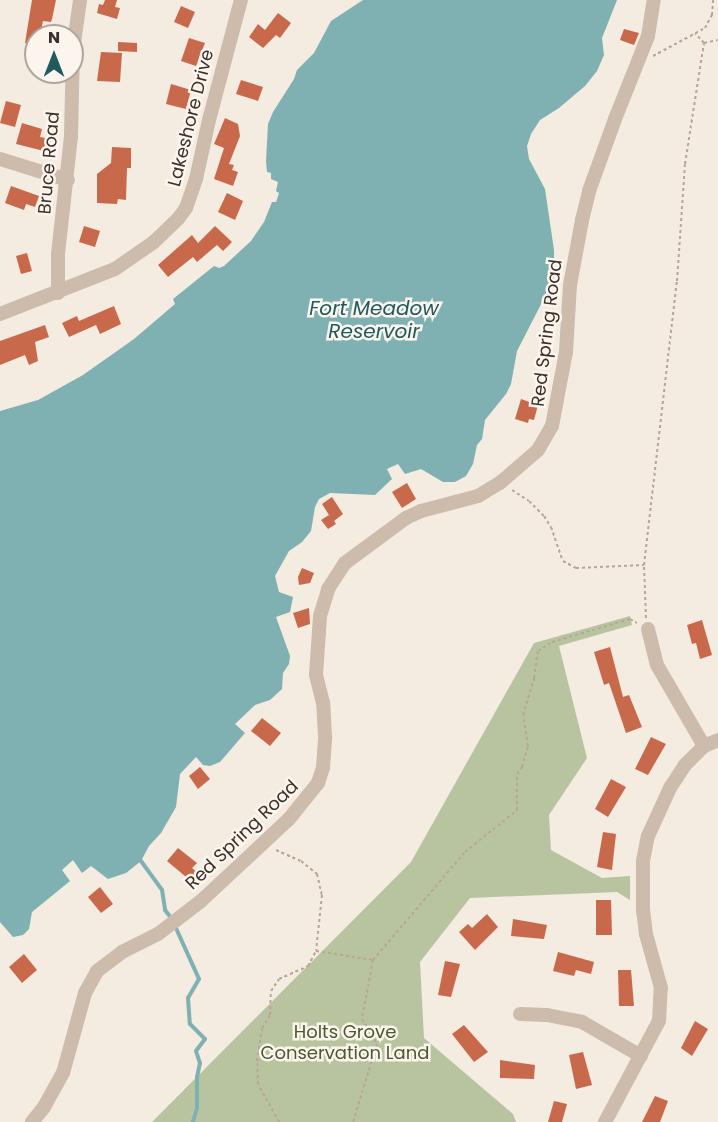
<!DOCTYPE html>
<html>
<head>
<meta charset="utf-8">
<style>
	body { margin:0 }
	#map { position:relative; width:718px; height:1122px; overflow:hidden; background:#f4ebe1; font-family:Poppins,sans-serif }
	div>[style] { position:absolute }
	.green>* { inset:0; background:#b8c4a0 }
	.water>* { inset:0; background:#7fb0b2 }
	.stream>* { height:4px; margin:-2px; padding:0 2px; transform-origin:2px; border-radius:2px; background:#7fb0b2 }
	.building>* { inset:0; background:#c8694b }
	.path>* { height:2px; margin-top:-1px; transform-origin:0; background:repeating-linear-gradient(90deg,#b9a596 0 3px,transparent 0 6px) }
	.street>* { height:14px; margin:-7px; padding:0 7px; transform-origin:7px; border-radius:7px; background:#cdbbac }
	span { translate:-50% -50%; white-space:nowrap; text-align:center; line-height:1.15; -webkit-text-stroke:5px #fbf5ee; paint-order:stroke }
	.street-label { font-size:18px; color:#3b302b }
	.park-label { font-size:18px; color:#4a5a2e }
	.water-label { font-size:20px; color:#1f5a5e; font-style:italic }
	.north { position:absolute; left:24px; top:24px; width:60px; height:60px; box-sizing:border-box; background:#fbf5ee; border:2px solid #aea6a0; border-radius:50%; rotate:0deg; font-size:16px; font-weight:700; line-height:24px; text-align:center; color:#3b302b }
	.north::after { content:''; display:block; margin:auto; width:21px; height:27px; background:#1f5a5e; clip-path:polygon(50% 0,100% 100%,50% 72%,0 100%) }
</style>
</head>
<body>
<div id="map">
	<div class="green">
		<i style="clip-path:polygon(630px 616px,632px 625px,559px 646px,587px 758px,549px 815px,551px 850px,602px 878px,630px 876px,630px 900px,617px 892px,470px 898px,420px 962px,424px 1038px,513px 1114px,516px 1122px,152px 1122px,411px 862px,534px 643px)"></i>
	</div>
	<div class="water">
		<i style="clip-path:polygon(363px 0,617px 0,602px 38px,604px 55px,597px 71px,585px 86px,559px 108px,540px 120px,531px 134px,527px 146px,529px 159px,545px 189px,554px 250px,554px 279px,517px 351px,511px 384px,506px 394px,485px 420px,482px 439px,477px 445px,473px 464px,466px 476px,455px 482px,443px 482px,421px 469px,405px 474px,398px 464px,387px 469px,392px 479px,375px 495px,330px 493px,319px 499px,315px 507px,311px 531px,302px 542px,289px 551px,275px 576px,279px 592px,293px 597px,290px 612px,276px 617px,290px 656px,289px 664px,283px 673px,282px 689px,270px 700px,255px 705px,235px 724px,245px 733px,220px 762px,210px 766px,203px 765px,196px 757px,180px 774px,176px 807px,161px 833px,149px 846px,141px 861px,126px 873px,108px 879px,91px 866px,82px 873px,73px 860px,62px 870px,70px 881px,32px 912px,29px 929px,23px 935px,13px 937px,0 922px,0 411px,38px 400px,83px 375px,134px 339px,175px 304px,173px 299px,214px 266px,219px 268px,224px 266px,251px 241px,264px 222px,272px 202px,276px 202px,279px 193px,276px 191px,278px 182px,271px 179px,271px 173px,267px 172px,266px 161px,268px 124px,273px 112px,294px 79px,297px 70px,314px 53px,331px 21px)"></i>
	</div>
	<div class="stream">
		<i style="left:141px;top:861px;width:36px;rotate:54deg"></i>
		<i style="left:162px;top:890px;width:20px;rotate:81deg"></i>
		<i style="left:165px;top:910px;width:11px;rotate:52deg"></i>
		<i style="left:175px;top:926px;width:58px;rotate:65.6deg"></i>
		<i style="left:199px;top:979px;width:22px;rotate:120deg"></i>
		<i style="left:188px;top:998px;width:26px;rotate:86deg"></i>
		<i style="left:190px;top:1024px;width:21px;rotate:45deg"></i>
		<i style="left:205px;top:1039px;width:15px;rotate:127deg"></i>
		<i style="left:196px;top:1051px;width:13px;rotate:72deg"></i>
		<i style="left:200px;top:1063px;width:14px;rotate:102deg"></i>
		<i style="left:197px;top:1077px;width:31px;rotate:90deg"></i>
		<i style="left:197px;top:1108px;width:15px;rotate:106deg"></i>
	</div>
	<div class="building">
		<i style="clip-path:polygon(32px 0,56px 0,52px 19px,51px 22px,43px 21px,40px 36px,36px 36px,36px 45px,25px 43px)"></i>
		<i style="clip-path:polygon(105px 0,117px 0,115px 7px,120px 8px,117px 19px,97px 13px,99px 4px,103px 5px)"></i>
		<i style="clip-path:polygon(181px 6px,195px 12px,188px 28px,174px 22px)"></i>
		<i style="clip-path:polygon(278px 13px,291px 23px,280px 38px,276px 35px,263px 48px,249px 37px,258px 24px,265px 30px)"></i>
		<i style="clip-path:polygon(624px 29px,639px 33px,634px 45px,620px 40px)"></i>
		<i style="clip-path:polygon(189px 38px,205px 43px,196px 66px,181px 61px)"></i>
		<i style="clip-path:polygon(118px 42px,137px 43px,137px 52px,118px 51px)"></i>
		<i style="clip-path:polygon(101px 52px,122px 53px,120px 82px,97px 81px)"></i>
		<i style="clip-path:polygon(241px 80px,263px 87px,258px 101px,236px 94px)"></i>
		<i style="clip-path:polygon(171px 84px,191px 90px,186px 109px,166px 104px)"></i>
		<i style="clip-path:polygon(6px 101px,21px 105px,15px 127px,0 123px)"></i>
		<i style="clip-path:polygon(225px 118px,238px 124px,240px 136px,229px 164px,234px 165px,232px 170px,238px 172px,233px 186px,214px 179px,224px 148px,214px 144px)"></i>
		<i style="clip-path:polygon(22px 123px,42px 129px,40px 137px,51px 139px,48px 152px,16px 144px)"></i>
		<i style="clip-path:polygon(112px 147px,131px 148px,131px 168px,127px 168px,126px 200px,118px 199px,117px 204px,97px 203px,97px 174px,111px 163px)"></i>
		<i style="clip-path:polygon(11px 186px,39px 196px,35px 207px,26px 204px,24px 210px,5px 203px)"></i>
		<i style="clip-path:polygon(227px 193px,243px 201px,235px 220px,218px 212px)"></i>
		<i style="clip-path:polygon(84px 226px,100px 231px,95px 247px,79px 242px)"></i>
		<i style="clip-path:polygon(215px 226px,232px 242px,223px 251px,217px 245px,197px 262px,193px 257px,168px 277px,158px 265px,192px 235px,198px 243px)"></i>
		<i style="clip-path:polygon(27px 253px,32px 271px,21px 274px,16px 256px)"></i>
		<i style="clip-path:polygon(114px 306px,121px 324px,100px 334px,96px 325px,69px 337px,62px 323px,77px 316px,79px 321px)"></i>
		<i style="clip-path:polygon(45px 325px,49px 337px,35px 342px,38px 361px,29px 365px,25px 355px,0 365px,0 341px)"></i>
		<i style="clip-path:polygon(521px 399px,538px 405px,534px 420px,529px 419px,528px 423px,515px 419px)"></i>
		<i style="clip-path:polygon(407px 483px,416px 499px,402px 508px,392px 492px)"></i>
		<i style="clip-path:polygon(332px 497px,343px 514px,334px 521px,336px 524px,328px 529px,321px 520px,329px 515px,322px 504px)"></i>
		<i style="clip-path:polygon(302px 568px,314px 573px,310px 583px,299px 585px,298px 577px)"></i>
		<i style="clip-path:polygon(309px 608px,310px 624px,298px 628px,293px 613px)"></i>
		<i style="clip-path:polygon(702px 620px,712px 655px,700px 659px,696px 643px,692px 644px,687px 625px)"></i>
		<i style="clip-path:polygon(610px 647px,623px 697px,629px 695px,642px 727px,626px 733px,609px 683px,604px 685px,594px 652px)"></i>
		<i style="clip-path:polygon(262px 718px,281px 733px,270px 746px,251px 731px)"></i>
		<i style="clip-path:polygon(651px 737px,666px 744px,648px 775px,635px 769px)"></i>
		<i style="clip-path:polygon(200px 767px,210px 779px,198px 789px,189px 776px)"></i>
		<i style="clip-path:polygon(611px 779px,626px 787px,608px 817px,595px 809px)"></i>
		<i style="clip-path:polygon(603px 832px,616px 834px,612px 870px,597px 867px)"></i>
		<i style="clip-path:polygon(178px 848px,197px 863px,192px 868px,198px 873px,192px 882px,167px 861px)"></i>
		<i style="clip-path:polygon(100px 887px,113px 904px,101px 913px,88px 897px)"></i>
		<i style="clip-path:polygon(596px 900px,611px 900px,612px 935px,596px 935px)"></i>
		<i style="clip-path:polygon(487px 914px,498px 927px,475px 950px,459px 932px,468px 924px,472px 928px)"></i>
		<i style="clip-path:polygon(513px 919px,547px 925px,544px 939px,511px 936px)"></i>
		<i style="clip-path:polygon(558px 952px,594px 962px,591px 974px,576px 970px,574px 976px,553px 971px)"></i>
		<i style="clip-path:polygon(24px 954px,37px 970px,22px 983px,9px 967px)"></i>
		<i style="clip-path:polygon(445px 961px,460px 964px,451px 997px,438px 995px)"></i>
		<i style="clip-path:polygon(618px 970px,631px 970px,634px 1006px,619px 1006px)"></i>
		<i style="clip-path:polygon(695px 1021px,708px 1029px,692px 1056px,681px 1048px)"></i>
		<i style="clip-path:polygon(464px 1025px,488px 1052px,474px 1062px,452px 1034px)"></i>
		<i style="clip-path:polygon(583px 1052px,592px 1085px,576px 1089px,569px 1055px)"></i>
		<i style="clip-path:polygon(500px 1060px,535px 1065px,534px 1079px,500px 1078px)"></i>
		<i style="clip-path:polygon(655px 1096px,668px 1101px,660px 1122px,642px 1122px)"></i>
		<i style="clip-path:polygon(554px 1101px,567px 1104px,562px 1122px,548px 1122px)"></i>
	</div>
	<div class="path">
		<i style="left:704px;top:43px;width:14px;rotate:-12deg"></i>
		<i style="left:653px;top:56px;width:59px;rotate:-28.3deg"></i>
		<i style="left:705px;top:28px;width:15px;rotate:-62deg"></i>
		<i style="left:712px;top:15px;width:15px;rotate:-86deg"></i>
		<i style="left:512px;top:490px;width:20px;rotate:33deg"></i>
		<i style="left:529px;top:501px;width:21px;rotate:45deg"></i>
		<i style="left:544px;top:516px;width:13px;rotate:58deg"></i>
		<i style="left:551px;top:527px;width:36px;rotate:71deg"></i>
		<i style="left:563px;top:561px;width:15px;rotate:28deg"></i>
		<i style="left:576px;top:568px;width:68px;rotate:-2.5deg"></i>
		<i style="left:646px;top:618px;width:53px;rotate:-92.2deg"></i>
		<i style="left:644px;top:565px;width:286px;rotate:-83.4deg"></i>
		<i style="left:677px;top:281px;width:117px;rotate:-86.1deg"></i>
		<i style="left:685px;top:164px;width:122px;rotate:-81.1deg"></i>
		<i style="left:704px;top:43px;width:13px;rotate:-132deg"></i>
		<i style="left:276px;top:850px;width:27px;rotate:24deg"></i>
		<i style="left:301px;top:861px;width:21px;rotate:39deg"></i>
		<i style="left:317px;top:874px;width:22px;rotate:77deg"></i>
		<i style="left:322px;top:895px;width:56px;rotate:96.1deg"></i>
		<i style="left:373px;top:960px;width:142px;rotate:-49.6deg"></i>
		<i style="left:465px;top:852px;width:67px;rotate:-38.9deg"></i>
		<i style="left:517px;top:810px;width:36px;rotate:-90deg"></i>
		<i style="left:517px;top:774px;width:9px;rotate:-54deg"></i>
		<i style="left:522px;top:767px;width:22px;rotate:-74deg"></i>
		<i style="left:528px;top:746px;width:31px;rotate:-99deg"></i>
		<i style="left:523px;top:715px;width:39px;rotate:-73deg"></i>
		<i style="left:534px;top:678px;width:27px;rotate:-82deg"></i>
		<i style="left:538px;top:651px;width:17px;rotate:-33deg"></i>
		<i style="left:552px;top:642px;width:81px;rotate:-16.4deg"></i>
		<i style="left:630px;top:619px;width:8px;rotate:30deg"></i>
		<i style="left:279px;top:1122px;width:43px;rotate:-118.9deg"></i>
		<i style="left:258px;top:1084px;width:23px;rotate:-92deg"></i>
		<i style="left:257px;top:1061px;width:33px;rotate:-81deg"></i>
		<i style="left:262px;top:1028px;width:15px;rotate:-58deg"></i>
		<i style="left:270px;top:1015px;width:24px;rotate:-88deg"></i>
		<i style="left:271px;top:991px;width:14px;rotate:-56deg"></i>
		<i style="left:279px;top:979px;width:32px;rotate:-24deg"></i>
		<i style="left:308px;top:966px;width:17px;rotate:-62deg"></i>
		<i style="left:316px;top:951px;width:58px;rotate:9deg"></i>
		<i style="left:373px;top:960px;width:60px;rotate:100.6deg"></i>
		<i style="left:362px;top:1019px;width:29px;rotate:59deg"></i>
		<i style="left:377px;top:1044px;width:82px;rotate:107.1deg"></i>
	</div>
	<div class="street">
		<i style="left:0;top:159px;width:71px;rotate:17.2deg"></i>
		<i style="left:58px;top:293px;width:39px;rotate:-90deg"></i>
		<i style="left:58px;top:254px;width:119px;rotate:-83.7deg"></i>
		<i style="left:71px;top:136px;width:86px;rotate:-88.7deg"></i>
		<i style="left:73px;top:50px;width:50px;rotate:-82deg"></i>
		<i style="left:0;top:314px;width:123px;rotate:-21.4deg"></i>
		<i style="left:115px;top:269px;width:47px;rotate:-34.7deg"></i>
		<i style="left:154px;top:242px;width:33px;rotate:-44deg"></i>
		<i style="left:178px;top:219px;width:14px;rotate:-54deg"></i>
		<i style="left:186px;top:208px;width:31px;rotate:-71deg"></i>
		<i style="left:196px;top:179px;width:60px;rotate:-77.6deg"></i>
		<i style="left:209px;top:120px;width:124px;rotate:-75.1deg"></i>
		<i style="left:648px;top:629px;width:37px;rotate:76deg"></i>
		<i style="left:657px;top:665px;width:94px;rotate:59.9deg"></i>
		<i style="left:520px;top:1014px;width:27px;rotate:2deg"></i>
		<i style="left:547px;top:1015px;width:36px;rotate:11deg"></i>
		<i style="left:582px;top:1022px;width:68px;rotate:30deg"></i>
		<i style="left:32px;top:1122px;width:19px;rotate:-51deg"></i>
		<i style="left:44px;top:1107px;width:39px;rotate:-61deg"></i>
		<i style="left:63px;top:1073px;width:83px;rotate:-74.6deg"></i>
		<i style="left:85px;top:993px;width:25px;rotate:-61deg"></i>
		<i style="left:97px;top:971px;width:31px;rotate:-37deg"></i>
		<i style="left:122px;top:952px;width:40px;rotate:-26.6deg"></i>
		<i style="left:158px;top:934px;width:54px;rotate:-37.5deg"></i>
		<i style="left:201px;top:901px;width:120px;rotate:-43deg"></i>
		<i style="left:289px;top:819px;width:46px;rotate:-51.1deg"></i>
		<i style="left:318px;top:783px;width:16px;rotate:-72deg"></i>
		<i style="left:323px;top:768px;width:31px;rotate:-86deg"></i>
		<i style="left:325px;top:737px;width:34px;rotate:-93deg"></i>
		<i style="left:323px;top:703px;width:29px;rotate:-104deg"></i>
		<i style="left:316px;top:675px;width:59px;rotate:-86.1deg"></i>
		<i style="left:320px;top:616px;width:28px;rotate:-73deg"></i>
		<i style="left:328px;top:589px;width:31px;rotate:-57deg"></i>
		<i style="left:345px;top:563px;width:76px;rotate:-36.4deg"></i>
		<i style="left:406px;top:518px;width:17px;rotate:-25deg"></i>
		<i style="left:421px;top:511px;width:59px;rotate:-14.7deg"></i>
		<i style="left:478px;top:496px;width:27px;rotate:-31deg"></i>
		<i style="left:501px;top:482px;width:49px;rotate:-40.9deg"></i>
		<i style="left:538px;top:450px;width:28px;rotate:-60deg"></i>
		<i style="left:552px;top:426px;width:75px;rotate:-79.3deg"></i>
		<i style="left:566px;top:352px;width:67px;rotate:-86.6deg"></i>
		<i style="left:570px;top:285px;width:66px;rotate:-79.5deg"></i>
		<i style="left:582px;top:220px;width:30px;rotate:-76deg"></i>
		<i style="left:589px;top:191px;width:77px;rotate:-70.1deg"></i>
		<i style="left:615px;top:119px;width:89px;rotate:-68.3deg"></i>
		<i style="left:648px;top:36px;width:36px;rotate:-81deg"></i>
		<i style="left:605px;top:1122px;width:115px;rotate:-61.9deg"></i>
		<i style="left:659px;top:1021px;width:33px;rotate:-87deg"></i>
		<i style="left:661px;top:988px;width:56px;rotate:-105.5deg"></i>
		<i style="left:646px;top:934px;width:23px;rotate:-97deg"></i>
		<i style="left:643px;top:911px;width:50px;rotate:-90deg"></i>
		<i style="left:643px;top:861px;width:25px;rotate:-79deg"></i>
		<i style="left:648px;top:836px;width:53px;rotate:-65.4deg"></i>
		<i style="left:670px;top:788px;width:27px;rotate:-57deg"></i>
		<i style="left:685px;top:765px;width:27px;rotate:-45deg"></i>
		<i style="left:704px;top:746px;width:15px;rotate:-23deg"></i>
	</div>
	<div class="street-label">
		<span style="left:191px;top:118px;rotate:-76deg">Lakeshore Drive</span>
		<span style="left:49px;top:163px;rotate:-85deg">Bruce Road</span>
		<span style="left:547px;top:333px;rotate:-83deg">Red Spring Road</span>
		<span style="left:242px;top:835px;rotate:-44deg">Red Spring Road</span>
	</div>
	<div class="park-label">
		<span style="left:345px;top:1043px">Holts Grove<br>Conservation Land</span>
	</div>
	<div class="water-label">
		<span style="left:374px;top:320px">Fort Meadow<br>Reservoir</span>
	</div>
	<div class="north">N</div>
</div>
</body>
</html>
